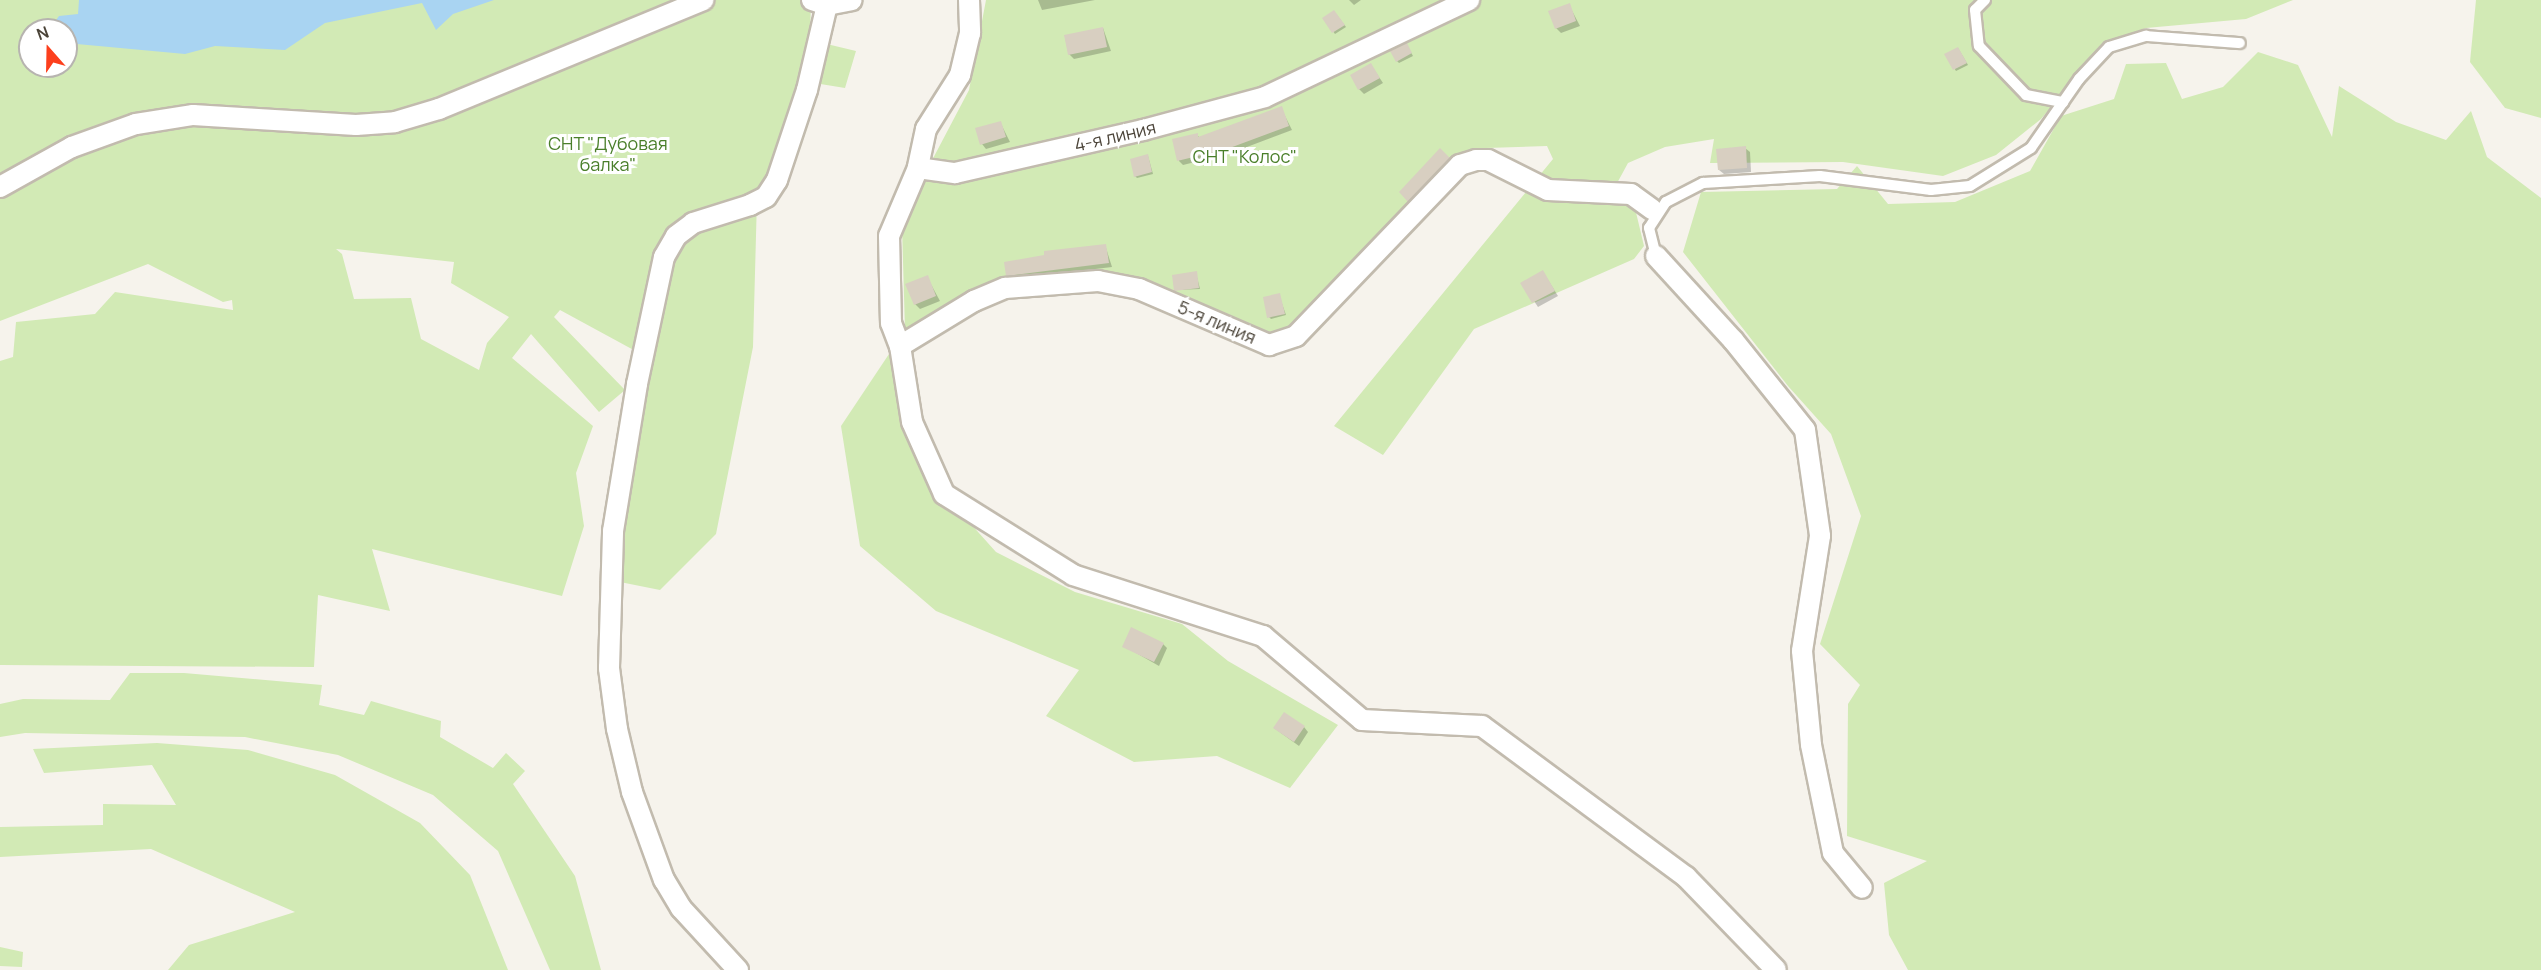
<!DOCTYPE html>
<html>
<head>
<meta charset="utf-8">
<style>
	body { margin:0 }
	#map { position:relative; width:2541px; height:970px; overflow:hidden; background:#f6f3ec; font-family:Manrope,sans-serif }
	div>[style] { position:absolute }
	.green>* { inset:0; background:#d2eab5 }
	.water>* { inset:0; background:#a9d4f2 }
	.shadow>* { inset:0; background:#0003 }
	.building>* { inset:0; background:#d8cfc1 }
	.roads { filter:drop-shadow(2px 0 #c2bbae) drop-shadow(-2px 0 #c2bbae) drop-shadow(0 2px #c2bbae) drop-shadow(0 -2px #c2bbae) }
	.service>* { height:10px; margin:-5px; padding:0 5px; transform-origin:5px; border-radius:5px; background:#fff }
	.minor>* { height:20px; margin:-10px; padding:0 10px; transform-origin:10px; border-radius:10px; background:#fff }
	span { translate:-50% -50%; white-space:nowrap; text-align:center; line-height:1.15; -webkit-text-stroke:6px #fff; paint-order:stroke }
	.street-label { font-size:18px; color:#4b4439 }
	.park-label { font-size:18px; color:#4a7f2a }
	.north { position:absolute; left:18px; top:18px; width:60px; height:60px; box-sizing:border-box; background:#fff; border:2px solid #b7b4b0; border-radius:50%; rotate:340deg; font-size:16px; font-weight:700; line-height:24px; text-align:center; color:#4b4439 }
	.north::after { content:''; display:block; margin:auto; width:21px; height:27px; background:#fc3f1d; clip-path:polygon(50% 0,100% 100%,50% 72%,0 100%) }
</style>
</head>
<body>
<div id="map">
	<div class="green">
		<i style="clip-path:polygon(evenodd,0 0,811px 0,810px 40px,856px 51px,845px 88px,802px 81px,757px 199px,753px 347px,716px 534px,660px 590px,620px 582px,625px 501px,652px 360px,560px 310px,554px 317px,625px 390px,599px 412px,531px 334px,512px 358px,593px 426px,576px 473px,584px 526px,562px 596px,372px 549px,390px 611px,318px 595px,314px 667px,0 665px,0 361px,13px 357px,16px 322px,95px 314px,115px 292px,233px 310px,232px 300px,223px 302px,148px 264px,0 321px,0 0,30px 30px,66px 30px,66px 66px,30px 66px,30px 30px,0 0,336px 249px,454px 262px,451px 283px,509px 317px,487px 343px,479px 370px,421px 339px,411px 298px,354px 299px,342px 254px,336px 249px)"></i>
		<i style="clip-path:polygon(986px 0,2293px 0,2246px 19px,2146px 28px,2104px 44px,2041px 119px,1996px 155px,1943px 176px,1843px 162px,1710px 163px,1714px 139px,1665px 147px,1628px 163px,1609px 198px,1634px 204px,1644px 246px,1634px 259px,1474px 329px,1383px 455px,1334px 426px,1553px 159px,1547px 146px,1486px 148px,1426px 197px,1294px 331px,1267px 338px,1103px 273px,986px 285px,925px 322px,899px 391px,944px 494px,996px 552px,1075px 592px,1182px 624px,1228px 661px,1338px 725px,1290px 788px,1217px 756px,1134px 762px,1046px 716px,1079px 670px,936px 611px,860px 546px,841px 426px,905px 330px,902px 227px,919px 185px,969px 90px)"></i>
		<i style="clip-path:polygon(2476px 0,2541px 0,2541px 118px,2505px 108px,2470px 62px)"></i>
		<i style="clip-path:polygon(2258px 52px,2298px 65px,2332px 137px,2339px 86px,2396px 122px,2446px 140px,2471px 111px,2487px 157px,2541px 198px,2541px 970px,1908px 970px,1889px 935px,1884px 883px,1927px 861px,1847px 836px,1848px 704px,1860px 685px,1820px 644px,1861px 516px,1831px 434px,1788px 386px,1683px 252px,1701px 192px,1837px 189px,1857px 166px,1888px 204px,1955px 202px,2030px 171px,2061px 116px,2114px 99px,2126px 64px,2166px 63px,2182px 99px,2223px 87px)"></i>
		<i style="clip-path:polygon(130px 673px,184px 673px,322px 685px,319px 705px,364px 715px,371px 701px,441px 721px,440px 737px,493px 768px,506px 753px,525px 771px,513px 784px,575px 876px,601px 970px,550px 970px,498px 851px,433px 795px,338px 755px,245px 737px,25px 733px,0 737px,0 704px,23px 699px,110px 700px)"></i>
		<i style="clip-path:polygon(157px 743px,248px 750px,335px 775px,420px 823px,470px 875px,508px 970px,168px 970px,189px 945px,295px 912px,151px 849px,0 857px,0 827px,103px 825px,103px 804px,176px 805px,152px 765px,44px 773px,33px 749px)"></i>
		<i style="clip-path:polygon(0 947px,23px 952px,22px 967px,0 966px)"></i>
	</div>
	<div class="water">
		<i style="clip-path:polygon(79px 0,494px 0,453px 14px,436px 30px,422px 3px,325px 23px,285px 50px,215px 46px,185px 54px,66px 43px,66px 30px,49px 30px,59px 16px,78px 14px)"></i>
	</div>
	<div class="shadow">
		<i style="clip-path:polygon(1038px 0,1095px 0,1042px 10px)"></i>
		<i style="clip-path:polygon(1349px 0,1361px 0,1354px 5px)"></i>
		<i style="clip-path:polygon(1569px 5px,1580px 26px,1561px 33px,1556px 28px)"></i>
		<i style="clip-path:polygon(1336px 14px,1346px 27px,1335px 34px,1324px 19px)"></i>
		<i style="clip-path:polygon(1103px 28px,1111px 51px,1074px 59px,1069px 54px)"></i>
		<i style="clip-path:polygon(1408px 47px,1413px 56px,1399px 63px,1397px 61px)"></i>
		<i style="clip-path:polygon(1958px 48px,1968px 65px,1956px 71px,1946px 55px)"></i>
		<i style="clip-path:polygon(1371px 65px,1383px 83px,1364px 94px,1359px 89px)"></i>
		<i style="clip-path:polygon(1281px 108px,1292px 130px,1231px 153px,1183px 165px,1179px 161px,1174px 140px,1197px 135px,1200px 138px)"></i>
		<i style="clip-path:polygon(1000px 122px,1010px 142px,986px 149px,982px 144px)"></i>
		<i style="clip-path:polygon(1745px 148px,1750px 152px,1751px 172px,1724px 174px,1719px 170px)"></i>
		<i style="clip-path:polygon(1440px 150px,1453px 164px,1414px 205px,1401px 192px)"></i>
		<i style="clip-path:polygon(1148px 156px,1153px 174px,1137px 178px,1135px 176px)"></i>
		<i style="clip-path:polygon(1105px 245px,1112px 267px,1012px 279px,1008px 275px)"></i>
		<i style="clip-path:polygon(1543px 272px,1558px 296px,1538px 307px,1522px 283px)"></i>
		<i style="clip-path:polygon(1196px 273px,1200px 289px,1176px 290px)"></i>
		<i style="clip-path:polygon(927px 277px,940px 301px,920px 309px,915px 304px)"></i>
		<i style="clip-path:polygon(1279px 295px,1286px 315px,1271px 319px,1269px 317px)"></i>
		<i style="clip-path:polygon(1163px 644px,1167px 648px,1159px 666px,1124px 646px)"></i>
		<i style="clip-path:polygon(1304px 727px,1308px 732px,1299px 746px,1274px 728px)"></i>
	</div>
	<div class="building">
		<i style="clip-path:polygon(1570px 3px,1576px 21px,1555px 29px,1548px 11px)"></i>
		<i style="clip-path:polygon(1334px 10px,1345px 25px,1332px 33px,1322px 18px)"></i>
		<i style="clip-path:polygon(1103px 27px,1107px 47px,1068px 55px,1064px 35px)"></i>
		<i style="clip-path:polygon(1407px 43px,1412px 53px,1396px 62px,1390px 51px)"></i>
		<i style="clip-path:polygon(1958px 47px,1967px 63px,1953px 70px,1944px 54px)"></i>
		<i style="clip-path:polygon(1371px 63px,1380px 78px,1358px 90px,1350px 75px)"></i>
		<i style="clip-path:polygon(1282px 106px,1289px 126px,1227px 149px,1177px 161px,1172px 139px,1198px 133px,1198px 137px)"></i>
		<i style="clip-path:polygon(1001px 121px,1006px 137px,980px 145px,975px 128px)"></i>
		<i style="clip-path:polygon(1746px 146px,1747px 168px,1718px 170px,1716px 149px)"></i>
		<i style="clip-path:polygon(1440px 148px,1450px 158px,1408px 202px,1399px 192px)"></i>
		<i style="clip-path:polygon(1148px 154px,1152px 172px,1134px 177px,1130px 159px)"></i>
		<i style="clip-path:polygon(1106px 244px,1109px 263px,1006px 276px,1004px 262px,1044px 255px,1044px 251px)"></i>
		<i style="clip-path:polygon(1543px 270px,1555px 291px,1532px 303px,1520px 283px)"></i>
		<i style="clip-path:polygon(1197px 271px,1199px 288px,1174px 291px,1172px 275px)"></i>
		<i style="clip-path:polygon(928px 275px,936px 296px,914px 305px,905px 284px)"></i>
		<i style="clip-path:polygon(1280px 293px,1285px 314px,1267px 318px,1263px 297px)"></i>
		<i style="clip-path:polygon(1131px 627px,1164px 643px,1154px 662px,1122px 647px)"></i>
		<i style="clip-path:polygon(1284px 712px,1305px 726px,1294px 742px,1273px 728px)"></i>
	</div>
	<div class="roads">
		<div class="service">
			<i style="left:1985px;top:0;width:14px;rotate:135deg"></i>
			<i style="left:1975px;top:10px;width:36px;rotate:84deg"></i>
			<i style="left:1979px;top:46px;width:68px;rotate:46.2deg"></i>
			<i style="left:2026px;top:95px;width:38px;rotate:11deg"></i>
			<i style="left:1656px;top:256px;width:29px;rotate:-104deg"></i>
			<i style="left:1649px;top:228px;width:31px;rotate:-57deg"></i>
			<i style="left:1666px;top:202px;width:42px;rotate:-27.2deg"></i>
			<i style="left:1703px;top:183px;width:117px;rotate:-3.4deg"></i>
			<i style="left:1820px;top:176px;width:112px;rotate:7.2deg"></i>
			<i style="left:1931px;top:190px;width:39px;rotate:-6deg"></i>
			<i style="left:1970px;top:186px;width:72px;rotate:-31.9deg"></i>
			<i style="left:2031px;top:148px;width:84px;rotate:-55.2deg"></i>
			<i style="left:2079px;top:79px;width:44px;rotate:-46.8deg"></i>
			<i style="left:2109px;top:47px;width:39px;rotate:-17deg"></i>
			<i style="left:2146px;top:36px;width:94px;rotate:4.3deg"></i>
		</div>
		<div class="minor">
			<i style="left:812px;top:0;width:16px;rotate:18deg"></i>
			<i style="left:827px;top:5px;width:25px;rotate:-11deg"></i>
			<i style="left:969px;top:0;width:33px;rotate:88deg"></i>
			<i style="left:970px;top:33px;width:43px;rotate:103.4deg"></i>
			<i style="left:960px;top:75px;width:64px;rotate:122.2deg"></i>
			<i style="left:926px;top:129px;width:40px;rotate:102deg"></i>
			<i style="left:918px;top:168px;width:37px;rotate:8deg"></i>
			<i style="left:955px;top:173px;width:193px;rotate:-12.9deg"></i>
			<i style="left:1143px;top:130px;width:126px;rotate:-15.1deg"></i>
			<i style="left:1265px;top:97px;width:226px;rotate:-25.4deg"></i>
			<i style="left:918px;top:168px;width:74px;rotate:113.1deg"></i>
			<i style="left:889px;top:236px;width:87px;rotate:88.7deg"></i>
			<i style="left:891px;top:323px;width:25px;rotate:69deg"></i>
			<i style="left:900px;top:346px;width:87px;rotate:-31.3deg"></i>
			<i style="left:974px;top:301px;width:34px;rotate:-23deg"></i>
			<i style="left:1005px;top:288px;width:93px;rotate:-4.3deg"></i>
			<i style="left:1098px;top:281px;width:42px;rotate:11deg"></i>
			<i style="left:1139px;top:289px;width:142px;rotate:23.3deg"></i>
			<i style="left:1269px;top:345px;width:28px;rotate:-18deg"></i>
			<i style="left:1296px;top:336px;width:237px;rotate:-46.2deg"></i>
			<i style="left:1460px;top:165px;width:17px;rotate:-17deg"></i>
			<i style="left:1476px;top:160px;width:12px"></i>
			<i style="left:1488px;top:160px;width:67px;rotate:26.6deg"></i>
			<i style="left:1548px;top:190px;width:83px;rotate:2.8deg"></i>
			<i style="left:1631px;top:194px;width:26px;rotate:36deg"></i>
			<i style="left:0;top:187px;width:82px;rotate:-29.1deg"></i>
			<i style="left:72px;top:147px;width:68px;rotate:-19.8deg"></i>
			<i style="left:136px;top:124px;width:58px;rotate:-9deg"></i>
			<i style="left:193px;top:115px;width:163px;rotate:3.5deg"></i>
			<i style="left:356px;top:125px;width:39px;rotate:-4deg"></i>
			<i style="left:395px;top:122px;width:46px;rotate:-16.5deg"></i>
			<i style="left:439px;top:109px;width:286px;rotate:-22.4deg"></i>
			<i style="left:1656px;top:256px;width:114px;rotate:47.5deg"></i>
			<i style="left:1733px;top:340px;width:115px;rotate:51.3deg"></i>
			<i style="left:1805px;top:430px;width:107px;rotate:81.9deg"></i>
			<i style="left:1820px;top:536px;width:116px;rotate:98.9deg"></i>
			<i style="left:1802px;top:651px;width:94px;rotate:84.5deg"></i>
			<i style="left:1811px;top:745px;width:110px;rotate:78.5deg"></i>
			<i style="left:1833px;top:853px;width:45px;rotate:50.4deg"></i>
			<i style="left:900px;top:346px;width:77px;rotate:81deg"></i>
			<i style="left:912px;top:422px;width:79px;rotate:66deg"></i>
			<i style="left:944px;top:494px;width:152px;rotate:32.1deg"></i>
			<i style="left:1073px;top:575px;width:200px;rotate:17.8deg"></i>
			<i style="left:1263px;top:636px;width:130px;rotate:40.3deg"></i>
			<i style="left:1362px;top:720px;width:120px;rotate:2.9deg"></i>
			<i style="left:1482px;top:726px;width:254px;rotate:36.5deg"></i>
			<i style="left:1686px;top:877px;width:129px;rotate:45.9deg"></i>
			<i style="left:738px;top:970px;width:84px;rotate:-132.6deg"></i>
			<i style="left:681px;top:908px;width:33px;rotate:-121deg"></i>
			<i style="left:664px;top:880px;width:94px;rotate:-110deg"></i>
			<i style="left:632px;top:792px;width:65px;rotate:-103.4deg"></i>
			<i style="left:617px;top:729px;width:62px;rotate:-97.5deg"></i>
			<i style="left:609px;top:668px;width:137px;rotate:-88.3deg"></i>
			<i style="left:613px;top:531px;width:149px;rotate:-80.7deg"></i>
			<i style="left:637px;top:384px;width:130px;rotate:-78deg"></i>
			<i style="left:664px;top:257px;width:24px;rotate:-60deg"></i>
			<i style="left:676px;top:236px;width:21px;rotate:-37deg"></i>
			<i style="left:693px;top:223px;width:60px;rotate:-17.5deg"></i>
			<i style="left:750px;top:205px;width:18px;rotate:-27deg"></i>
			<i style="left:766px;top:197px;width:20px;rotate:-57deg"></i>
			<i style="left:777px;top:180px;width:95px;rotate:-71.6deg"></i>
			<i style="left:807px;top:90px;width:87px;rotate:-76.8deg"></i>
		</div>
	</div>
	<div class="street-label">
		<span style="left:1115px;top:136px;rotate:-13deg">4-я линия</span>
		<span style="left:1217px;top:322px;rotate:23deg">5-я линия</span>
	</div>
	<div class="park-label">
		<span style="left:608px;top:154px">СНТ "Дубовая<br>балка"</span>
		<span style="left:1245px;top:156px">СНТ "Колос"</span>
	</div>
	<div class="north">N</div>
</div>
</body>
</html>
